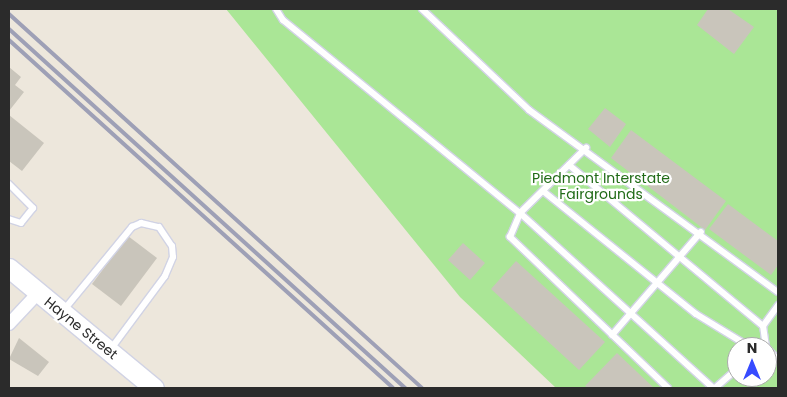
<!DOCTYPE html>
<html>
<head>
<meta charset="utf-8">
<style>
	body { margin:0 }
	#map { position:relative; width:787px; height:397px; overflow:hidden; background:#ede7dc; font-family:Poppins,sans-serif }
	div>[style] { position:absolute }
	.green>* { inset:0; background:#aae696 }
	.building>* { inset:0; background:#c9c5bb }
	.roads { filter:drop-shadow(1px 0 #d1d3e4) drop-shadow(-1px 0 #d1d3e4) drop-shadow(0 1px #d1d3e4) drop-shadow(0 -1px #d1d3e4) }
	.lane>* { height:6px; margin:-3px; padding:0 3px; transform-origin:3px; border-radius:3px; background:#fff }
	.street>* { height:12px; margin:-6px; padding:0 6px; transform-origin:6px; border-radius:6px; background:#fff }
	.secondary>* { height:19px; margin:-9.5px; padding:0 9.5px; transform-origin:9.5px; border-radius:9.5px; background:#fff }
	.rail>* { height:4px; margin:-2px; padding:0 2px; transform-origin:2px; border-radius:2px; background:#9ea0b6 }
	span { translate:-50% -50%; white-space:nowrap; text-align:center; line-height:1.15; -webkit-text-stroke:4.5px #fff; paint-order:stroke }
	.park-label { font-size:14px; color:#216b17 }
	.street-label { font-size:14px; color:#2b2b2b }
	.frame { position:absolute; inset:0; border:10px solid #2b2b2b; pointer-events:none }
	.north { position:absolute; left:727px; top:337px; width:50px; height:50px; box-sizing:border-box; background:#fff; border:1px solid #aaa; border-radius:50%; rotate:0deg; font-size:14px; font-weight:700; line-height:20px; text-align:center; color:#2b2b2b }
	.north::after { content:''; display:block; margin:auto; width:18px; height:22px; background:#374bff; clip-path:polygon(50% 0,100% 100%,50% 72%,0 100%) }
</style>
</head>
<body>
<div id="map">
	<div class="green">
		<i style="clip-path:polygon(evenodd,226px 9px,778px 9px,778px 388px,556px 388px,460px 297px,226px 9px,737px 347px,767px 347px,767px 377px,737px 377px,737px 347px)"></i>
	</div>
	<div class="building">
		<i style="clip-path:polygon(708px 9px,728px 9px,754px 27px,734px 54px,697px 25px)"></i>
		<i style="clip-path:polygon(9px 67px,21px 77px,15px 85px,24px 92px,9px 111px)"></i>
		<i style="clip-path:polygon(605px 108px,626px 124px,610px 147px,588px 129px)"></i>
		<i style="clip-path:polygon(9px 115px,44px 143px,22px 171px,9px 161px)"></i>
		<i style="clip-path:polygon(631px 130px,726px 201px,705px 230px,611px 158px)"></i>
		<i style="clip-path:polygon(728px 204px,778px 241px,778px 265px,771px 275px,709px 229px)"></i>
		<i style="clip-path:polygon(128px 236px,157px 258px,121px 306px,92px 284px)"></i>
		<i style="clip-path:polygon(463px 243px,485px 263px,470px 280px,448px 260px)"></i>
		<i style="clip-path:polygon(516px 261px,605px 342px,579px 370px,491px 289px)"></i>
		<i style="clip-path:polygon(19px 338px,49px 362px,38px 376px,9px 359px)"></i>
		<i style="clip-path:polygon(617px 353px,654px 388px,588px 388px,585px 386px)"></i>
	</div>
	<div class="roads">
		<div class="lane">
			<i style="left:276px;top:9px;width:13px;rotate:58deg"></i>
			<i style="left:283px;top:20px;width:306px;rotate:39.2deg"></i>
			<i style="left:520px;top:213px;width:93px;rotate:-44.6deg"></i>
			<i style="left:422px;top:9px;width:147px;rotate:43.3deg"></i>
			<i style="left:529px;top:110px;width:308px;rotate:36.2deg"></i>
			<i style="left:569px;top:165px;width:252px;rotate:39.7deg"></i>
			<i style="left:9px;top:184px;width:34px;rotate:45deg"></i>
			<i style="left:33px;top:208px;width:19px;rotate:129deg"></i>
			<i style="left:21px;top:223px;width:13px;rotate:-162deg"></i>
			<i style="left:543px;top:191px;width:196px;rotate:38.8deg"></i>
			<i style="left:696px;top:314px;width:63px;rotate:31.4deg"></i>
			<i style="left:63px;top:311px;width:109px;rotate:-50.6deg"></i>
			<i style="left:132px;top:227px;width:10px;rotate:-24deg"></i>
			<i style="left:141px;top:223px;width:18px;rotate:13deg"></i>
			<i style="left:159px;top:227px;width:23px;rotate:56deg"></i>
			<i style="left:172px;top:246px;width:11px;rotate:85deg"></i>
			<i style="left:173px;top:257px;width:21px;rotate:113deg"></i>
			<i style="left:165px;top:276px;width:92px;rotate:126.6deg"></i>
			<i style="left:612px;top:335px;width:136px;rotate:-49.2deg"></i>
			<i style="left:766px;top:347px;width:21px;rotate:-98deg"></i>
			<i style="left:763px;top:326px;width:26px;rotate:-54deg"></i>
			<i style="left:767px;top:348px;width:16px;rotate:47deg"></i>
			<i style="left:668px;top:388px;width:219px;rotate:-136.3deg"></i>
			<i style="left:510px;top:237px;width:26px;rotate:-67deg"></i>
			<i style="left:520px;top:213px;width:261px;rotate:42.2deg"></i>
			<i style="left:715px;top:388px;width:29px;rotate:-41deg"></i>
		</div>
		<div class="street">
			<i style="left:9px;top:324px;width:42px;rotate:-46.9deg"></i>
		</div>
		<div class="secondary">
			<i style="left:9px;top:268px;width:188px;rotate:39.6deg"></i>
		</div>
	</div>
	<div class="rail">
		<i style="left:9px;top:14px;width:557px;rotate:42.16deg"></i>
		<i style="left:9px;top:29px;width:535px;rotate:42.19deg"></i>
		<i style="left:9px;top:40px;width:518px;rotate:42.18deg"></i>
	</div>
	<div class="park-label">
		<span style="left:601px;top:186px">Piedmont Interstate<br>Fairgrounds</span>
	</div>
	<div class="street-label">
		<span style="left:81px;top:328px;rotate:39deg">Hayne Street</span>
	</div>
	<div class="frame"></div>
	<div class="north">N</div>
</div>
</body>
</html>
